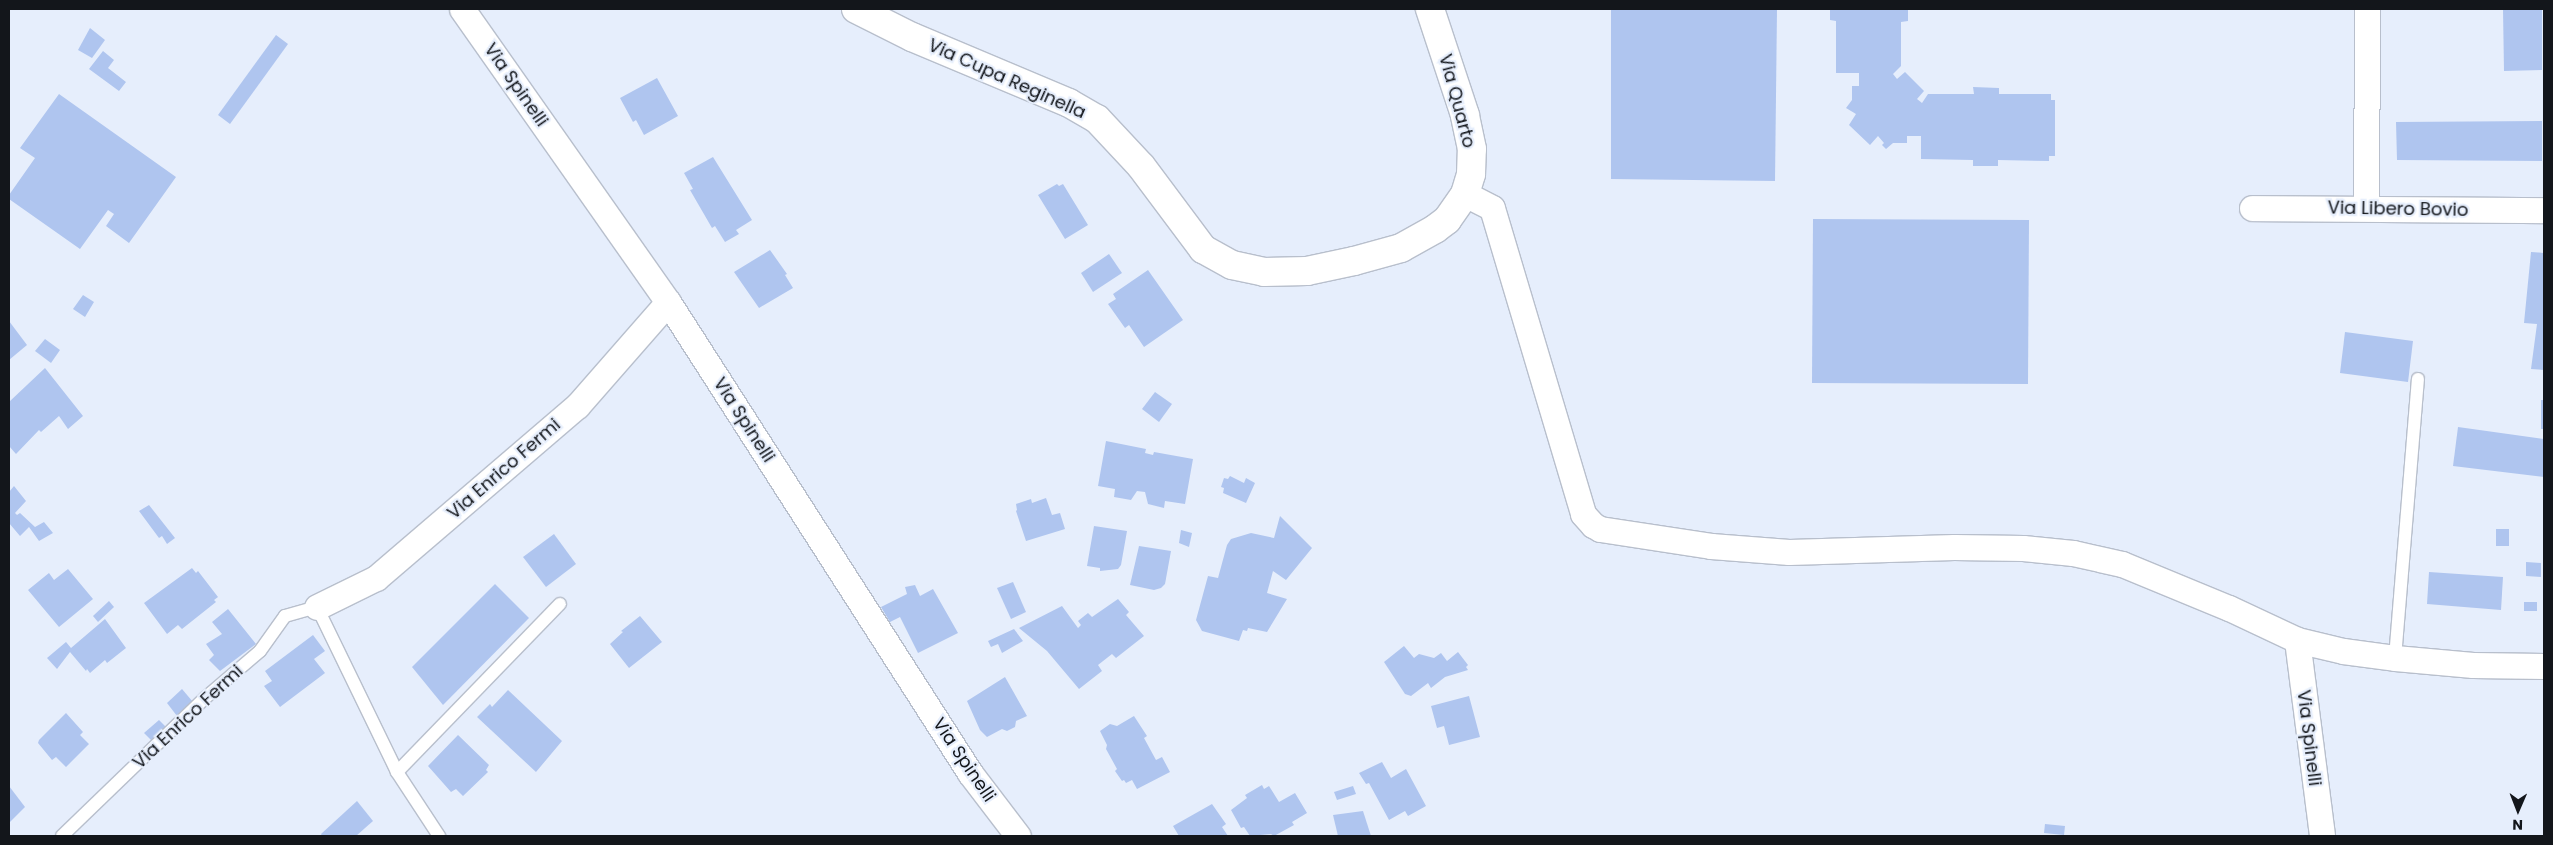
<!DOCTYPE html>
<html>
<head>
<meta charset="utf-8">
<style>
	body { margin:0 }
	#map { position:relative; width:2553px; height:845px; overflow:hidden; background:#e6eefc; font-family:Poppins,sans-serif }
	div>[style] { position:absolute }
	.building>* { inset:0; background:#afc5ef }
	.roads { filter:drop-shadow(1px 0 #b8bfcc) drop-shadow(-1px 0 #b8bfcc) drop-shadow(0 1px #b8bfcc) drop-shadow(0 -1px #b8bfcc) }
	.lane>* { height:12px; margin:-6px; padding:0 6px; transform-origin:6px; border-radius:6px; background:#fff }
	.street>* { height:25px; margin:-12.5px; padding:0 12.5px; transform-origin:12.5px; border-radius:12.5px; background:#fff }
	.secondary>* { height:28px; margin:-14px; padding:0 14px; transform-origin:14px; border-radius:14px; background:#fff }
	span { translate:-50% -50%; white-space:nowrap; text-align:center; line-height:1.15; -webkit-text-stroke:4.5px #e6eefc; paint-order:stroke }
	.street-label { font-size:18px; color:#13161b }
	.frame { position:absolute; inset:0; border:10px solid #13161b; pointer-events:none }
	.north { position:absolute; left:2493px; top:785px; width:50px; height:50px; -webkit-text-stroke:4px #e6eefc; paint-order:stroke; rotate:181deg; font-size:14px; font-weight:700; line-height:20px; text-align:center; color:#13161b }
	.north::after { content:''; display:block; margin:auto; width:18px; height:22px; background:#13161b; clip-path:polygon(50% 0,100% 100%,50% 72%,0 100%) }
</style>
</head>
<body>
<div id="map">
	<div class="building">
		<i style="clip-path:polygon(1611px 9px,1777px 9px,1775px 181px,1611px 179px)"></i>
		<i style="clip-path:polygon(1830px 9px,1908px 9px,1908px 21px,1901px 22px,1901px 66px,1893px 74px,1897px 79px,1905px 72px,1924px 91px,1917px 99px,1922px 103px,1928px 94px,1974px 94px,1973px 87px,1999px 88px,1999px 94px,2051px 94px,2051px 100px,2055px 100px,2055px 156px,2049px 156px,2049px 161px,1998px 160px,1998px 166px,1973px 166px,1973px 160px,1921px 159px,1921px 136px,1907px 136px,1907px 143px,1893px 143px,1886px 149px,1882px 145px,1884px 143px,1878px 136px,1870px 145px,1849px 125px,1856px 114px,1846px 108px,1852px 100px,1852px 86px,1859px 86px,1859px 73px,1836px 73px,1836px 21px,1830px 20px)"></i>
		<i style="clip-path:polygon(2503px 9px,2542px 9px,2542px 70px,2504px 71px)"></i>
		<i style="clip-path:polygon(90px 28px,105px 40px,92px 58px,78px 50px)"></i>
		<i style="clip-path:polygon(276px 35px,288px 44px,230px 124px,218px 115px)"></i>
		<i style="clip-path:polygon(103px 51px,114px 60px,108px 68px,126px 82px,119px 91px,89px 69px)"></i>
		<i style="clip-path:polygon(657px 78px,678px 116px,644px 135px,636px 120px,633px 122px,620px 98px)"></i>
		<i style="clip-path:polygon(59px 94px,176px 177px,129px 243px,106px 226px,114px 214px,108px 210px,80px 249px,9px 199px,9px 195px,35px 158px,20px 148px)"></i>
		<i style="clip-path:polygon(2542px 121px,2542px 161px,2397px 160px,2396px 122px)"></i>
		<i style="clip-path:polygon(713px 157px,752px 220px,736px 230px,739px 234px,725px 242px,715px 226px,712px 228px,690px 190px,693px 189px,684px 173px)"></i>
		<i style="clip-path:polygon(1057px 184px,1059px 186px,1063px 184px,1088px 225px,1065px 239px,1038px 195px)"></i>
		<i style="clip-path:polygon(1813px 219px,2029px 220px,2028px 384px,1812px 383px)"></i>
		<i style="clip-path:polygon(770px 250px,787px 274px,785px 275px,793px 288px,759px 308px,734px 272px)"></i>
		<i style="clip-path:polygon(2531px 252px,2544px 253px,2544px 370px,2531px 369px,2537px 324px,2524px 323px)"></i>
		<i style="clip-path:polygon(1109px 254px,1122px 273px,1093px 292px,1081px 273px)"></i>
		<i style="clip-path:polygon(1148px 270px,1183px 320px,1144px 347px,1129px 325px,1125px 328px,1108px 304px,1116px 299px,1113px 294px)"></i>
		<i style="clip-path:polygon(83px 295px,94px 302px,85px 317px,73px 309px)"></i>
		<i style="clip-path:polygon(9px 321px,27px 345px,9px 360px)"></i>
		<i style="clip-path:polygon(2345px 332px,2413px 341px,2408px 382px,2340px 373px)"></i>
		<i style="clip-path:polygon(45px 339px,60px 350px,51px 363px,35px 351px)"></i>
		<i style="clip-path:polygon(45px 368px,83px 416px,68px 429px,59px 416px,41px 432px,39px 430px,16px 454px,9px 446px,9px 402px)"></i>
		<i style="clip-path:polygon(1155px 392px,1172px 404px,1159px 422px,1142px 409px)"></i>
		<i style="clip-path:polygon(2541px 400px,2544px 400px,2544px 429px,2541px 429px)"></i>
		<i style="clip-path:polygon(2458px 427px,2544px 439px,2544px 477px,2453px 466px)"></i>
		<i style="clip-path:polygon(1106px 441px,1146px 449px,1145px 453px,1153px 455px,1154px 452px,1193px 459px,1185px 504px,1165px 501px,1164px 508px,1148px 504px,1145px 492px,1137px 491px,1131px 500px,1114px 497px,1115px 489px,1098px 486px)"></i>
		<i style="clip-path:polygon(1230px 476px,1244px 483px,1246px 478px,1255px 483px,1246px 503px,1223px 493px,1224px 488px,1221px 487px,1224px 478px,1228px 479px)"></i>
		<i style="clip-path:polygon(14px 486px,26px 501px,15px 513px,17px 515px,20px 513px,35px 527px,44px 522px,53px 533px,39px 541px,29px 527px,20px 536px,9px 523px,9px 492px)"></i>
		<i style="clip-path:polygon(1046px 498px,1052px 515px,1060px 513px,1065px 529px,1026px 541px,1016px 511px,1017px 510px,1016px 504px,1031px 499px,1032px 503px)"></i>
		<i style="clip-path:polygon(149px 505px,175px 538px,167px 544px,162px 536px,159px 538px,139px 511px)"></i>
		<i style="clip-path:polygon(1280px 516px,1312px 548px,1286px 580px,1273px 571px,1267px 593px,1287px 599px,1267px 632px,1248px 628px,1247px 631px,1243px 630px,1239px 641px,1202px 631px,1196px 620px,1208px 576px,1218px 578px,1227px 545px,1231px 539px,1251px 533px,1274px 538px)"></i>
		<i style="clip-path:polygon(1094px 526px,1127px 531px,1121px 565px,1118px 569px,1100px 571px,1100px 568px,1087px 566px)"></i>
		<i style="clip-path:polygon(2496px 529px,2509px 529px,2509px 546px,2496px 546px)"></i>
		<i style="clip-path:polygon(1181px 530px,1192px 533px,1189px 547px,1179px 543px)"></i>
		<i style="clip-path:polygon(554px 534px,576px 564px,546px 587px,523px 557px)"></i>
		<i style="clip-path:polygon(1139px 546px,1171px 551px,1165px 584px,1161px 588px,1154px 590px,1130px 585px)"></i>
		<i style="clip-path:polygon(2526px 562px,2541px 563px,2541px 577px,2526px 576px)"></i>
		<i style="clip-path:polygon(192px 568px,196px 573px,198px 571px,218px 597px,214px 600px,216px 602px,182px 629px,178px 625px,167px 634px,144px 603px)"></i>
		<i style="clip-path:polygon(68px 569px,93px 599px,59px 627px,28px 590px,49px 573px,54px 580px)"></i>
		<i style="clip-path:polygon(2429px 572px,2503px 577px,2501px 610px,2427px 604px)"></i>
		<i style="clip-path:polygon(1013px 582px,1026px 612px,1011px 619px,997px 588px)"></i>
		<i style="clip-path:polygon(495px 584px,529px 618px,443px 705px,412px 667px)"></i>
		<i style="clip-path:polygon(915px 585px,920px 596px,933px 589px,958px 633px,918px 653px,900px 617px,890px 622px,881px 607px,907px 594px,905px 587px)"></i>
		<i style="clip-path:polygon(1118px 599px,1129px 612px,1126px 615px,1144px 636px,1116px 658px,1112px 654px,1098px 665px,1102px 671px,1079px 689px,1047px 651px,1019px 628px,1062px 606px,1078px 628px,1081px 625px,1078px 621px,1088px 613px,1092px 617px)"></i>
		<i style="clip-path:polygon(109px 601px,114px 607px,98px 622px,93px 616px)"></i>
		<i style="clip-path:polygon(2524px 602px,2537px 602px,2537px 611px,2524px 611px)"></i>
		<i style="clip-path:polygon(228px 609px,256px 644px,220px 671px,209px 660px,214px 655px,206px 644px,222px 634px,212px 622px)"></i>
		<i style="clip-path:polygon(640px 616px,662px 642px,629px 668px,610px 644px,623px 632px,621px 631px)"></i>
		<i style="clip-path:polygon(105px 619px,126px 648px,107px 663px,105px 660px,90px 673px,87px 669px,86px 671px,70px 652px,57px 669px,47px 658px,66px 642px,71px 648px)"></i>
		<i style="clip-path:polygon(1014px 629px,1023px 641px,1002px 653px,998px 644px,991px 647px,988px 641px)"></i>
		<i style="clip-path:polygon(313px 635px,325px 651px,314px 659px,325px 673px,280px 707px,264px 686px,272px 681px,265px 671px)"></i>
		<i style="clip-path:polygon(1404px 646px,1414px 658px,1419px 654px,1434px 658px,1441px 653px,1447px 661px,1458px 652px,1468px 665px,1466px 667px,1468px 670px,1445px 677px,1431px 688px,1428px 683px,1411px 696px,1405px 694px,1384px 662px)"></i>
		<i style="clip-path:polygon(1005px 677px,1027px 716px,1016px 721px,1015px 727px,1007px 731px,1002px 729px,987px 737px,980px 730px,967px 701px)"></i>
		<i style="clip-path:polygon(182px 689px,193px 702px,177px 716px,167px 703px)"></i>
		<i style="clip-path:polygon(508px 690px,562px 741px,536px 772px,477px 717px,490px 704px,492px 707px)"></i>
		<i style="clip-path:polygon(1469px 696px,1480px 737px,1449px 745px,1444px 726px,1437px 728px,1431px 706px)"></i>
		<i style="clip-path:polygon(66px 713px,83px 732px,80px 735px,89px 744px,66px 767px,56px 757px,52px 760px,38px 743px,39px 740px)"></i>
		<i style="clip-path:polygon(1134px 716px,1147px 736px,1144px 738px,1156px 760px,1162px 757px,1170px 772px,1137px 789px,1132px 780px,1126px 783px,1124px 780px,1122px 781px,1115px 771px,1117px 769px,1106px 749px,1107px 745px,1100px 731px,1110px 724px,1117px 726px)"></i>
		<i style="clip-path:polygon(159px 720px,166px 727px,152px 741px,144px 733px)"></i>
		<i style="clip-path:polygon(458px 735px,489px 765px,486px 770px,488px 772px,463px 796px,456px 789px,451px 792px,428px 766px)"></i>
		<i style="clip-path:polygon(1382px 762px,1391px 778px,1406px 769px,1426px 806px,1408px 816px,1405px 811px,1389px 820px,1369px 783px,1366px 784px,1359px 773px)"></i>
		<i style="clip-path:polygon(1262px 785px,1264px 789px,1269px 786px,1279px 802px,1295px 793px,1307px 813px,1292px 822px,1294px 825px,1274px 836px,1271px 834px,1250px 836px,1244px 827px,1241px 828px,1231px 810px,1247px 798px,1245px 795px)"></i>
		<i style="clip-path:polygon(9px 786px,25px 807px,9px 823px)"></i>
		<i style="clip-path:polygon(1353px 786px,1356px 794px,1337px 800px,1334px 792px)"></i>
		<i style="clip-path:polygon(357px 801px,373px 821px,356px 836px,322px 836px,321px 834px)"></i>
		<i style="clip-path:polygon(1212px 804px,1226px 824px,1222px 827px,1228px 836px,1179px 836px,1173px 826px)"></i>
		<i style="clip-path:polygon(1363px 811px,1371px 836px,1338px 836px,1333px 815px)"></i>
		<i style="clip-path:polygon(2045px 824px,2065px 826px,2064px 835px,2044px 833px)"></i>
	</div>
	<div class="roads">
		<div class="lane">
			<i style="left:2395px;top:658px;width:280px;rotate:-85.3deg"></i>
			<i style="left:397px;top:772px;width:234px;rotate:-45.9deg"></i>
			<i style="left:62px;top:836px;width:199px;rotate:-44deg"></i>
			<i style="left:205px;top:698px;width:72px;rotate:-40.5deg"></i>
			<i style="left:260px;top:651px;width:43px;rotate:-54.5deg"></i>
			<i style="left:285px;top:616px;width:33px;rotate:-16deg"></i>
			<i style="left:317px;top:607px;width:183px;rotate:64.1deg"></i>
			<i style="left:397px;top:772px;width:77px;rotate:56.7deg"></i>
		</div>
		<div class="street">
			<i style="left:462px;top:9px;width:358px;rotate:54.9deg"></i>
			<i style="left:668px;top:302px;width:560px;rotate:57.33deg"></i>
			<i style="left:970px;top:773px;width:79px;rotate:52.7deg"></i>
			<i style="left:1465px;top:194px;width:30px;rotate:27deg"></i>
			<i style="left:1492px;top:208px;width:319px;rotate:73.4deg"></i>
			<i style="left:1583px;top:514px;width:15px;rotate:48deg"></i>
			<i style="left:1593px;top:525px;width:8px;rotate:30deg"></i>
			<i style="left:1600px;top:529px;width:112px;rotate:8.7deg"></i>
			<i style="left:1711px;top:546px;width:78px;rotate:4.4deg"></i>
			<i style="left:1789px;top:552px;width:165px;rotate:-1.7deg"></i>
			<i style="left:1954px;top:547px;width:69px;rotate:0.8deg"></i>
			<i style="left:2023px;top:548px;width:50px;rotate:5.7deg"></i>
			<i style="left:2073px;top:553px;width:50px;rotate:12.7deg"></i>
			<i style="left:2122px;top:564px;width:116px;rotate:22.4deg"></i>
			<i style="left:2229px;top:608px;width:75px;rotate:25.2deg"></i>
			<i style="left:2297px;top:640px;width:47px;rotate:13.4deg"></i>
			<i style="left:2343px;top:651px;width:52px;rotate:7.7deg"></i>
			<i style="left:2395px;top:658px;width:78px;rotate:5.1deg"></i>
			<i style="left:2473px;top:665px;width:71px;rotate:0.8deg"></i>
			<i style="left:2252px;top:208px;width:292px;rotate:0.4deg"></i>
			<i style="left:2366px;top:208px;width:199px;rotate:-89.7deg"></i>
			<i style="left:317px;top:607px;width:66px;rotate:-26.2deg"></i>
			<i style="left:376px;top:578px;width:265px;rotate:-40.6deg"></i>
			<i style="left:577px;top:406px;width:138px;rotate:-48.8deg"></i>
			<i style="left:2297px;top:640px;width:198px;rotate:82.7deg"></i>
		</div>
		<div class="secondary">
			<i style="left:856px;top:9px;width:63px;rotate:26.6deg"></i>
			<i style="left:912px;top:37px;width:170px;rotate:22.8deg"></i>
			<i style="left:1069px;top:103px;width:32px;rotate:30deg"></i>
			<i style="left:1097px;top:119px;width:64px;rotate:46.9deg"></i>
			<i style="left:1141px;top:166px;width:104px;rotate:53.2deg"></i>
			<i style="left:1203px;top:249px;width:33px;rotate:29deg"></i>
			<i style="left:1232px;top:265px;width:33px;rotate:12deg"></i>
			<i style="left:1264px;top:272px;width:43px;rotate:-1.3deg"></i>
			<i style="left:1307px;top:271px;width:48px;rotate:-12deg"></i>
			<i style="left:1354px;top:261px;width:49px;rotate:-15.5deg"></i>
			<i style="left:1401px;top:248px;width:39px;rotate:-29deg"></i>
			<i style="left:1435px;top:229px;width:15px;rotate:-37deg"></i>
			<i style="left:1447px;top:220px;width:32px;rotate:-55deg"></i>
			<i style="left:1465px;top:194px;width:21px;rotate:-73deg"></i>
			<i style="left:1471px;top:174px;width:25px;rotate:-88deg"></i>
			<i style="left:1472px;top:149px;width:35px;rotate:-102deg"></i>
			<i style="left:1465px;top:115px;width:112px;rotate:-108.3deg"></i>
		</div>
	</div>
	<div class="street-label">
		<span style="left:1007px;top:79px;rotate:24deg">Via Cupa Reginella</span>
		<span style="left:516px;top:85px;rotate:55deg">Via Spinelli</span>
		<span style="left:1457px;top:101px;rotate:75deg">Via Quarto</span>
		<span style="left:2398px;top:209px;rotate:1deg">Via Libero Bovio</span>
		<span style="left:744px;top:420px;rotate:57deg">Via Spinelli</span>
		<span style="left:504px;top:469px;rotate:-41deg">Via Enrico Fermi</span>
		<span style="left:188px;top:717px;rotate:-43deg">Via Enrico Fermi</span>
		<span style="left:2309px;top:738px;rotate:83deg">Via Spinelli</span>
		<span style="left:964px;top:760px;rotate:56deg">Via Spinelli</span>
	</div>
	<div class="frame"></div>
	<div class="north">N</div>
</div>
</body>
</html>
